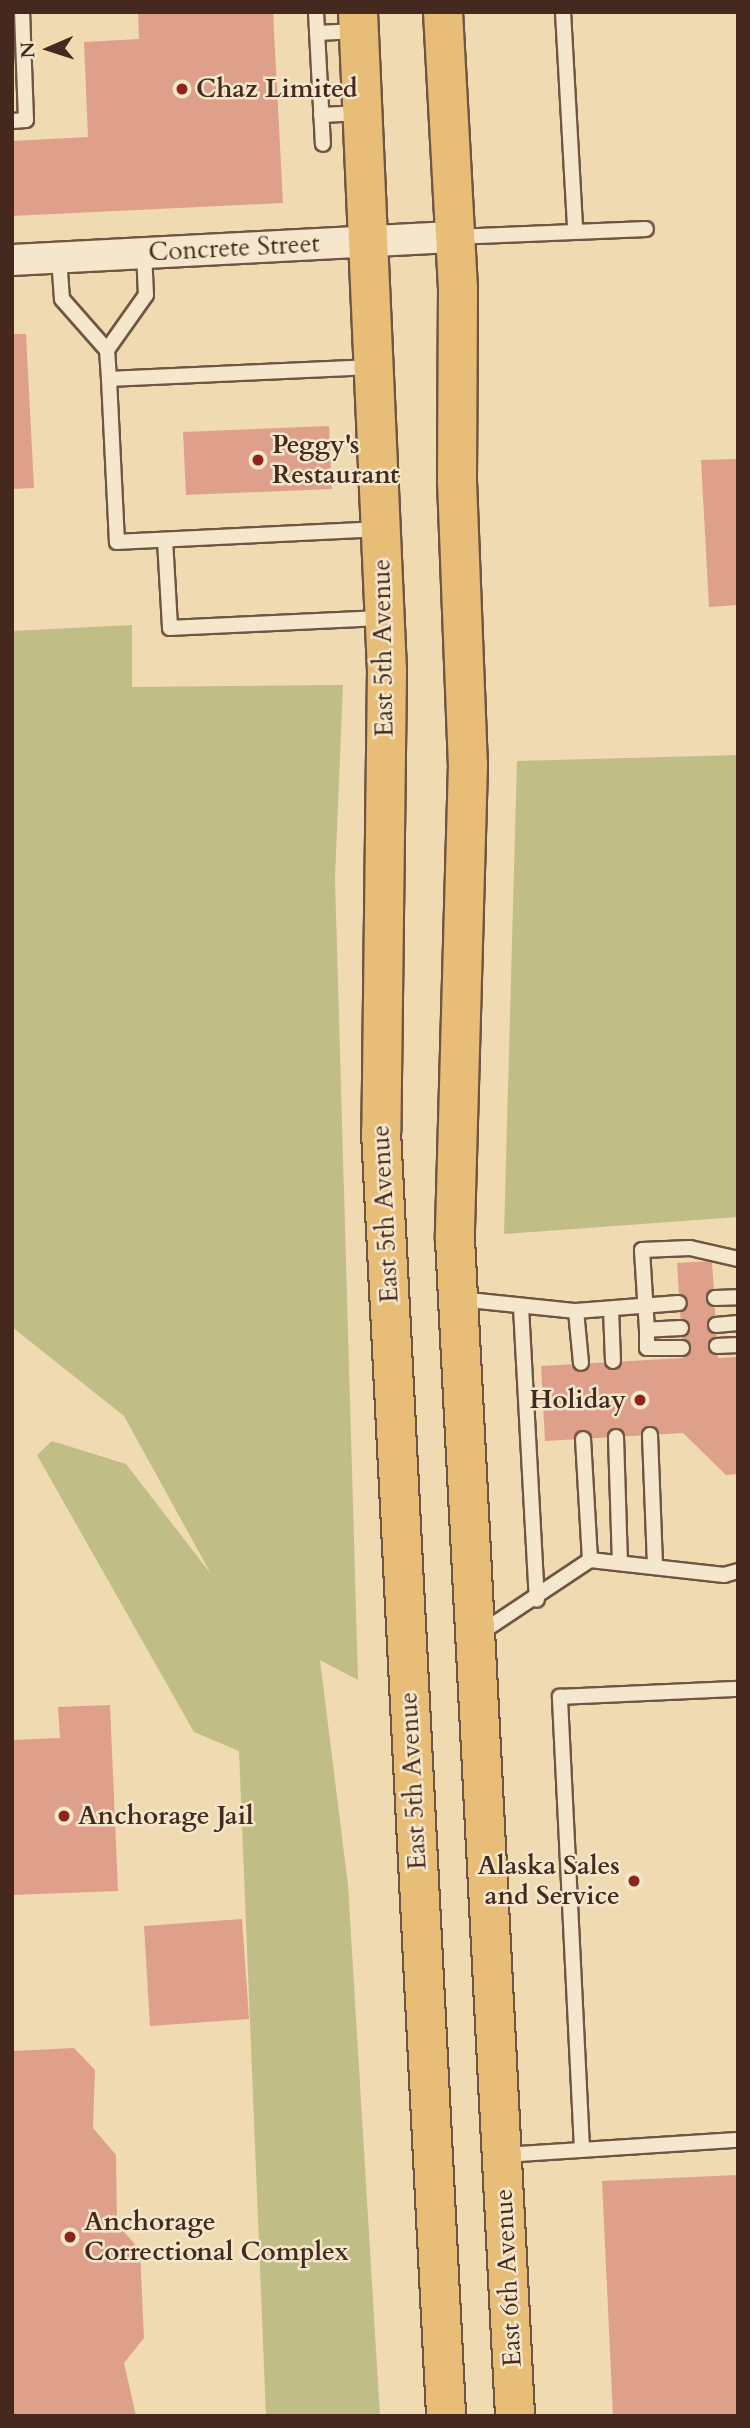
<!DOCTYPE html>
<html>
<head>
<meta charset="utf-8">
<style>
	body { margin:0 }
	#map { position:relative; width:750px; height:2428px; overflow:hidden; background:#f0dab1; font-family:Cardo,serif }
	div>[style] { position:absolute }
	.green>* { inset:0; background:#c0bd87 }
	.building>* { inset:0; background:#dfa08b }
	.roads { filter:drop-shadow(2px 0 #705543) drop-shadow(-2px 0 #705543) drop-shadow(0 2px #705543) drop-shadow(0 -2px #705543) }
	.service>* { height:14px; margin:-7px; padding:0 7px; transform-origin:7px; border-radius:7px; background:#f5e7cc }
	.minor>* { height:30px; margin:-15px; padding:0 15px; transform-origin:15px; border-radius:15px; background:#f5e7cc }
	.trunk>* { height:38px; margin:-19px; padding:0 19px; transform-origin:19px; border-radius:19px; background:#e8bd78 }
	.dots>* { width:19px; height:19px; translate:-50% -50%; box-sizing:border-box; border:4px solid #f5e7cc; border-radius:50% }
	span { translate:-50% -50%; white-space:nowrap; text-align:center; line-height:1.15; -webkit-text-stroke:5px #f5e7cc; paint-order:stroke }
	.poi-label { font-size:26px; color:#46291e; font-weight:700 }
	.left { translate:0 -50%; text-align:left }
	.right { translate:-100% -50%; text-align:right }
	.street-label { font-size:26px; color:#46291e }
	.frame { position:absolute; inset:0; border:14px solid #46291e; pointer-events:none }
	.north { position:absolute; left:14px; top:14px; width:70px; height:70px; -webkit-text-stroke:5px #f5e7cc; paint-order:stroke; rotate:267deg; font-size:19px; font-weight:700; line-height:28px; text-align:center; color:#46291e }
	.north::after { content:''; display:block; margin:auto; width:24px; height:32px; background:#46291e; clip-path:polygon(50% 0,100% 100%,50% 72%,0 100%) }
</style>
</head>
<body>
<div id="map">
	<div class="green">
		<i style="clip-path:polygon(132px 625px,132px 687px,343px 685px,335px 878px,358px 1680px,320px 1660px,348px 1885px,380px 2416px,266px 2416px,239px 1751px,194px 1732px,37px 1455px,52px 1441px,126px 1464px,211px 1574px,124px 1416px,12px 1327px,12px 631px)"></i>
		<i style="clip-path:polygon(738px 755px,738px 1217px,504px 1234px,517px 761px)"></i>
	</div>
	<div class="building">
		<i style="clip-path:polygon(138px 12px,273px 12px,283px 203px,12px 216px,12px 141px,88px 137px,84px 42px,139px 39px)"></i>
		<i style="clip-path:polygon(12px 334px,26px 334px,34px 488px,12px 489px)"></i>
		<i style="clip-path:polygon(329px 426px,332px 489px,186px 495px,183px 432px)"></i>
		<i style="clip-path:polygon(738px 459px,738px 605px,709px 607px,701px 460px)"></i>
		<i style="clip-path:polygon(712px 1261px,718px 1358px,738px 1357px,738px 1474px,726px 1475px,683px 1433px,545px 1441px,541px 1366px,683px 1358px,677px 1263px)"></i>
		<i style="clip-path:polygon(110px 1705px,118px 1891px,12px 1895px,12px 1740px,60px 1738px,58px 1707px)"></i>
		<i style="clip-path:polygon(242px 1919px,249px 2019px,150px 2026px,144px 1926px)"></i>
		<i style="clip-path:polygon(74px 2048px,95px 2070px,93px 2128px,116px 2155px,117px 2224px,140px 2250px,144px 2338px,124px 2363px,136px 2416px,12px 2416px,12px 2051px)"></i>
		<i style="clip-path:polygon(738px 2175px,738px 2416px,613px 2416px,602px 2181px)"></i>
	</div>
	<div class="roads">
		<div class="service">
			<i style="left:316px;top:12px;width:132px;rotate:87deg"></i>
			<i style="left:563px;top:12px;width:218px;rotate:86.8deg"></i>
			<i style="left:317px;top:33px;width:41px;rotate:-2.8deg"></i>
			<i style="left:321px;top:115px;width:41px;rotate:-2.8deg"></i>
			<i style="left:12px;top:121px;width:14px;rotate:-4deg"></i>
			<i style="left:26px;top:120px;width:108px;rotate:-92.1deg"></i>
			<i style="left:455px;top:237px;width:191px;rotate:-2.4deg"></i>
			<i style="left:59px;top:258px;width:41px;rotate:85.8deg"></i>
			<i style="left:62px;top:299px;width:68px;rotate:48.6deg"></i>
			<i style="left:107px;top:350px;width:29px;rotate:86deg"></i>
			<i style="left:107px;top:350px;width:67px;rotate:-54.7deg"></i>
			<i style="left:146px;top:295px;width:42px;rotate:-92.7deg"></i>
			<i style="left:371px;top:367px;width:262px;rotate:177.4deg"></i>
			<i style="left:109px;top:379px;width:163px;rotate:87.2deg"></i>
			<i style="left:117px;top:542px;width:263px;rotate:-2.8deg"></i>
			<i style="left:165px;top:540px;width:88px;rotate:86.7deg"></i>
			<i style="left:170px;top:628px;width:215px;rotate:-2.7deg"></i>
			<i style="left:715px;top:1298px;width:23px;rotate:-2deg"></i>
			<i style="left:459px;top:1299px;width:118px;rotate:5.9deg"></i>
			<i style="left:576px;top:1311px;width:52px;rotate:84.5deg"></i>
			<i style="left:521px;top:1307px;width:293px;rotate:86.9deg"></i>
			<i style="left:611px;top:1309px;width:52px;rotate:87.8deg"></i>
			<i style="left:576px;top:1311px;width:103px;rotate:-4.4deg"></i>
			<i style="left:716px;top:1325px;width:22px;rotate:-5deg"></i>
			<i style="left:681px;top:1328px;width:34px;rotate:177deg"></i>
			<i style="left:647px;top:1330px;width:80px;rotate:-93.6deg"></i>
			<i style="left:642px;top:1250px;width:48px;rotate:-2.4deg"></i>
			<i style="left:690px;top:1248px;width:49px;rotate:12.9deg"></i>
			<i style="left:647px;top:1330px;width:18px;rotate:90deg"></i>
			<i style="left:647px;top:1348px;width:35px"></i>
			<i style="left:717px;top:1346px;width:21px;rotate:-3deg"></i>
			<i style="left:650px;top:1435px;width:132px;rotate:87.8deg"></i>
			<i style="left:616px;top:1437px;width:126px;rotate:88.2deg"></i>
			<i style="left:590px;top:1560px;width:135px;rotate:6.4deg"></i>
			<i style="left:724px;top:1575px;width:15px;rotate:-16deg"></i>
			<i style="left:479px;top:1634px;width:133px;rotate:-33.7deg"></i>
			<i style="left:590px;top:1560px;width:121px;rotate:-93.3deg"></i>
			<i style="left:582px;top:2149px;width:453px;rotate:-92.8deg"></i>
			<i style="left:560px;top:1697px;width:178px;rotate:-2.6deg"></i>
			<i style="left:503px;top:2155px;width:235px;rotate:-3.7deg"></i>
		</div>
		<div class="minor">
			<i style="left:12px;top:260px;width:444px;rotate:-3deg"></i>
		</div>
		<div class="trunk">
			<i style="left:358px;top:12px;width:659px;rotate:87.48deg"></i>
			<i style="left:387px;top:670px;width:461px;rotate:90.7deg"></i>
			<i style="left:381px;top:1131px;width:1287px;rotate:87.1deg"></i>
			<i style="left:443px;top:12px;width:276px;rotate:86.9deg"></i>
			<i style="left:458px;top:288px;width:193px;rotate:90.3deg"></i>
			<i style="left:457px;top:481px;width:283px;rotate:87.8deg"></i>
			<i style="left:468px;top:764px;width:475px;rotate:91.6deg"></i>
			<i style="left:455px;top:1239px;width:1179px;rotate:87.08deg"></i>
		</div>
	</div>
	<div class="dots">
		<i style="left:182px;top:89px;background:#8f2418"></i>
		<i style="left:258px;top:460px;background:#8f2418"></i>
		<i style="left:640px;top:1400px;background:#8f2418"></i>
		<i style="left:64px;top:1816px;background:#8f2418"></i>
		<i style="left:634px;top:1881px;background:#8f2418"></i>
		<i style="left:70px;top:2237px;background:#8f2418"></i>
	</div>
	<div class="poi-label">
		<span class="left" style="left:196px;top:89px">Chaz Limited</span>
		<span class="left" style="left:272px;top:460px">Peggy's<br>Restaurant</span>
		<span class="right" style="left:626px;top:1400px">Holiday</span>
		<span class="left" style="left:78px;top:1816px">Anchorage Jail</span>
		<span class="right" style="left:620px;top:1881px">Alaska Sales<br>and Service</span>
		<span class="left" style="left:84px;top:2237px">Anchorage<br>Correctional Complex</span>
	</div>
	<div class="street-label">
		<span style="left:234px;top:248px;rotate:-3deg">Concrete Street</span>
		<span style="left:383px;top:648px;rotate:-91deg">East 5th Avenue</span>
		<span style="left:385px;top:1214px;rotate:-93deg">East 5th Avenue</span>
		<span style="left:413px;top:1781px;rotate:-93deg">East 5th Avenue</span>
		<span style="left:508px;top:2278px;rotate:-93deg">East 6th Avenue</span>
	</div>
	<div class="frame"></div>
	<div class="north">N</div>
</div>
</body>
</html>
